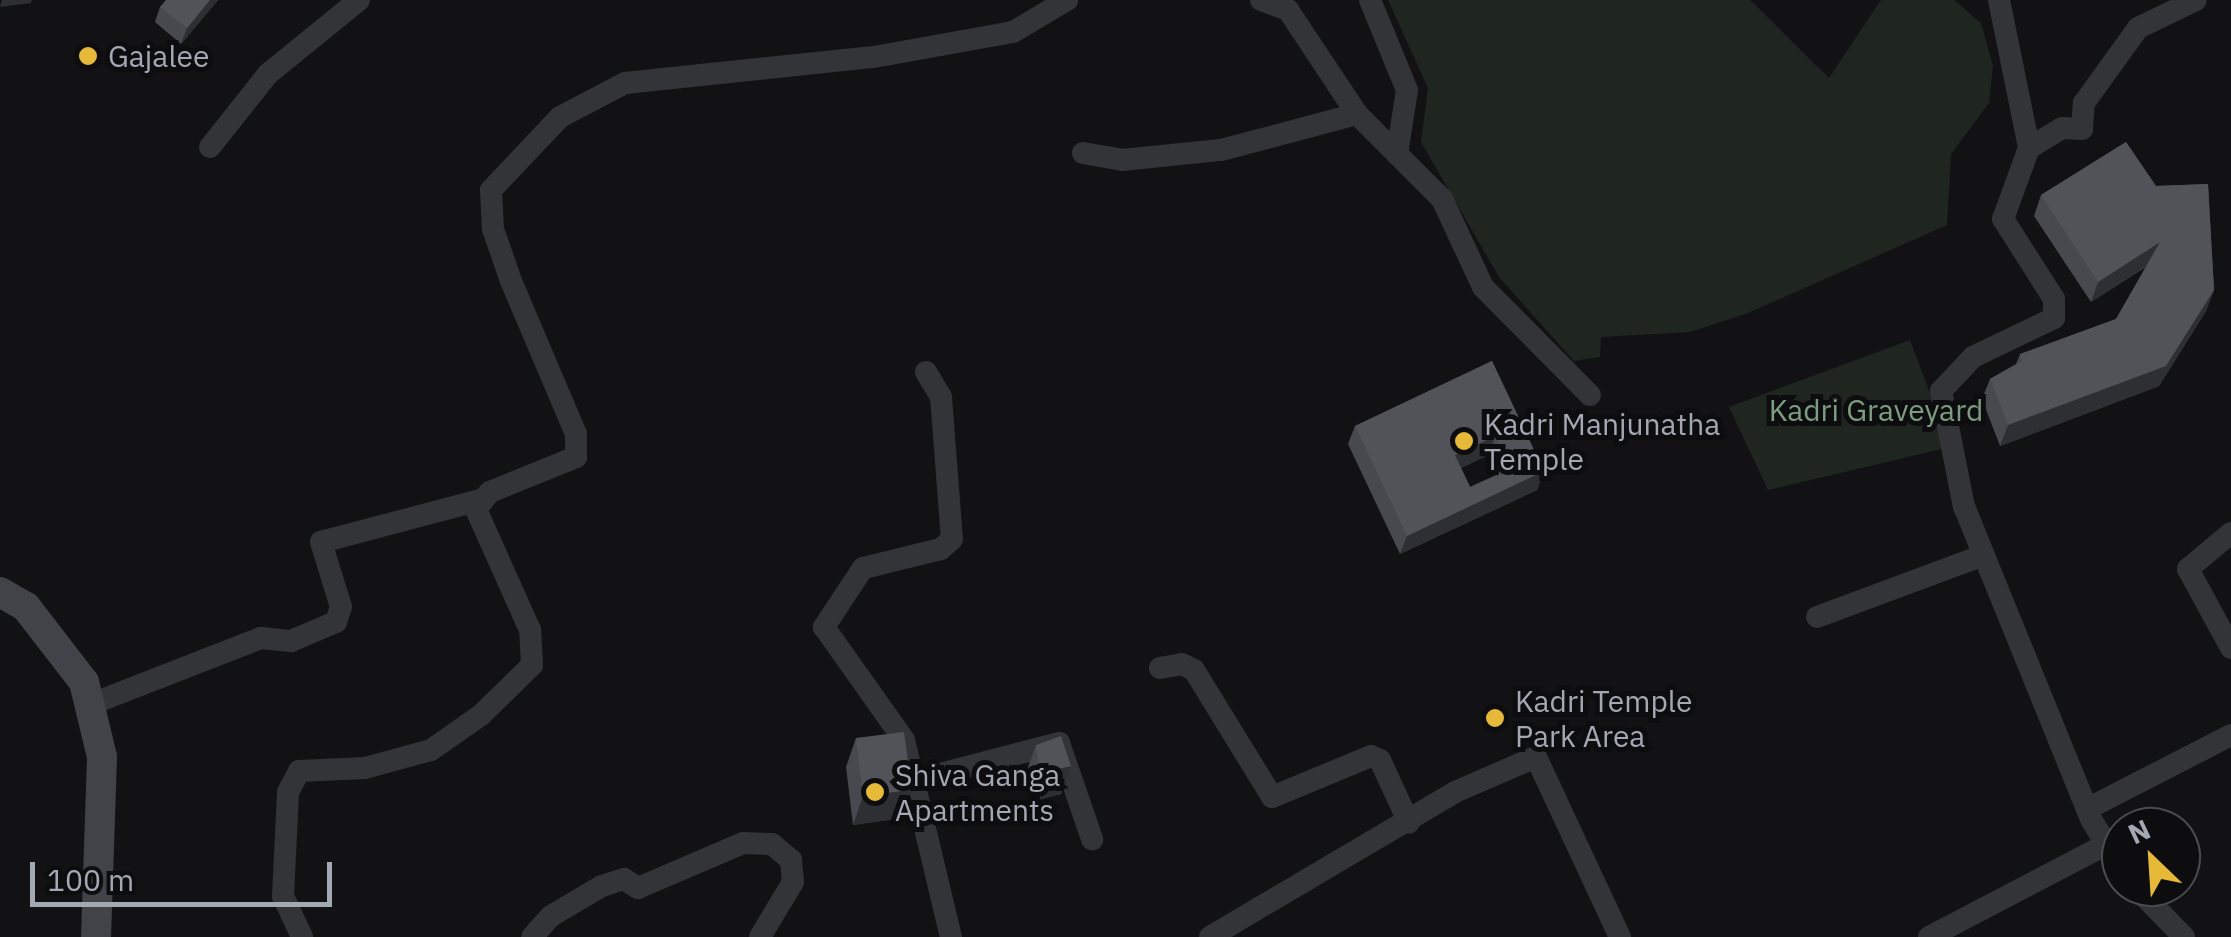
<!DOCTYPE html>
<html>
<head>
<meta charset="utf-8">
<style>
	body { margin:0 }
	#map { position:relative; width:2231px; height:937px; overflow:hidden; background:#121214; font-family:"IBM Plex Sans",sans-serif }
	div>[style] { position:absolute }
	.green>* { inset:0; background:#1f2620 }
	.street>* { height:22px; margin:-11px; padding:0 11px; transform-origin:11px; border-radius:11px; background:#333438 }
	.secondary>* { height:30px; margin:-15px; padding:0 15px; transform-origin:15px; border-radius:15px; background:#424348 }
	.wall>* { inset:0; background:#48494f }
	.shaded-wall>* { inset:0; background:#2e2f33 }
	.building>* { inset:0; background:#525359 }
	.dots>* { width:28px; height:28px; translate:-50% -50%; box-sizing:border-box; border:5px solid #0d0d0f; border-radius:50% }
	span { translate:-50% -50%; white-space:nowrap; text-align:center; line-height:1.15; -webkit-text-stroke:10px #0d0d0f; paint-order:stroke }
	.poi-label { font-size:30px; color:#a4a8b3 }
	.left { translate:0 -50%; text-align:left }
	.park-label { font-size:30px; color:#7c9d81 }
	.north { position:absolute; left:2101px; top:807px; width:100px; height:100px; box-sizing:border-box; background:#0d0d0f; border:2px solid #494b51; border-radius:50%; rotate:335deg; font-size:28px; font-weight:700; line-height:40px; text-align:center; color:#a4a8b3 }
	.north::after { content:''; display:block; margin:auto; width:35px; height:45px; background:#e6ba38; clip-path:polygon(50% 0,100% 100%,50% 72%,0 100%) }
	.scale { position:absolute; left:30px; top:862px; width:302px; height:45px; box-sizing:border-box; border:5px solid #a4a8b3; border-top:0; padding-left:12px; font-size:30px; line-height:35px; white-space:nowrap; color:#a4a8b3; -webkit-text-stroke:8px #0d0d0f; paint-order:stroke }
</style>
</head>
<body>
<div id="map">
	<div class="green">
		<i style="clip-path:polygon(1388px 0,1750px 0,1829px 78px,1881px 0,1954px 0,1981px 23px,1993px 66px,1989px 103px,1951px 154px,1947px 225px,1748px 313px,1690px 332px,1601px 337px,1600px 357px,1574px 361px,1499px 277px,1421px 142px,1428px 88px)"></i>
		<i style="clip-path:polygon(1910px 340px,1950px 447px,1768px 490px,1729px 407px)"></i>
	</div>
	<div class="street">
		<i style="left:1261px;top:0;width:29px;rotate:20deg"></i>
		<i style="left:1288px;top:10px;width:125px;rotate:56.4deg"></i>
		<i style="left:1370px;top:0;width:97px;rotate:67.7deg"></i>
		<i style="left:1407px;top:90px;width:65px;rotate:98.9deg"></i>
		<i style="left:1999px;top:0;width:151px;rotate:78.5deg"></i>
		<i style="left:210px;top:147px;width:93px;rotate:-51.5deg"></i>
		<i style="left:268px;top:74px;width:117px;rotate:-39.1deg"></i>
		<i style="left:1083px;top:153px;width:40px;rotate:10deg"></i>
		<i style="left:1122px;top:160px;width:100px;rotate:-5.8deg"></i>
		<i style="left:1221px;top:150px;width:141px;rotate:-14.8deg"></i>
		<i style="left:1357px;top:114px;width:120px;rotate:45deg"></i>
		<i style="left:1442px;top:199px;width:97px;rotate:65deg"></i>
		<i style="left:1483px;top:287px;width:152px;rotate:45.3deg"></i>
		<i style="left:926px;top:372px;width:29px;rotate:59deg"></i>
		<i style="left:941px;top:397px;width:142px;rotate:85.6deg"></i>
		<i style="left:952px;top:539px;width:15px;rotate:138deg"></i>
		<i style="left:941px;top:549px;width:80px;rotate:166.3deg"></i>
		<i style="left:863px;top:568px;width:71px;rotate:123.5deg"></i>
		<i style="left:824px;top:627px;width:138px;rotate:54.7deg"></i>
		<i style="left:904px;top:740px;width:203px;rotate:76.6deg"></i>
		<i style="left:2231px;top:533px;width:56px;rotate:140.1deg"></i>
		<i style="left:2188px;top:569px;width:90px;rotate:61.4deg"></i>
		<i style="left:1817px;top:617px;width:178px;rotate:-20.4deg"></i>
		<i style="left:1160px;top:668px;width:22px;rotate:-10deg"></i>
		<i style="left:1182px;top:664px;width:13px;rotate:27deg"></i>
		<i style="left:1194px;top:670px;width:149px;rotate:58.4deg"></i>
		<i style="left:1272px;top:797px;width:107px;rotate:-22.5deg"></i>
		<i style="left:1371px;top:756px;width:10px;rotate:24deg"></i>
		<i style="left:1380px;top:760px;width:69px;rotate:65.3deg"></i>
		<i style="left:89px;top:705px;width:185px;rotate:-21.3deg"></i>
		<i style="left:261px;top:638px;width:30px;rotate:6deg"></i>
		<i style="left:291px;top:641px;width:49px;rotate:-22.9deg"></i>
		<i style="left:336px;top:622px;width:16px;rotate:-72deg"></i>
		<i style="left:341px;top:607px;width:68px;rotate:-107.1deg"></i>
		<i style="left:321px;top:542px;width:164px;rotate:-14.8deg"></i>
		<i style="left:917px;top:780px;width:147px;rotate:-14.6deg"></i>
		<i style="left:1059px;top:743px;width:102px;rotate:71deg"></i>
		<i style="left:2087px;top:809px;width:162px;rotate:-27.2deg"></i>
		<i style="left:2121px;top:869px;width:58px;rotate:-121deg"></i>
		<i style="left:2091px;top:819px;width:337px;rotate:-112.1deg"></i>
		<i style="left:1964px;top:507px;width:118px;rotate:-101.2deg"></i>
		<i style="left:1941px;top:391px;width:47px;rotate:-46.7deg"></i>
		<i style="left:1973px;top:357px;width:90px;rotate:-25.7deg"></i>
		<i style="left:2054px;top:318px;width:19px;rotate:-90deg"></i>
		<i style="left:2054px;top:299px;width:95px;rotate:-122.5deg"></i>
		<i style="left:2003px;top:219px;width:76px;rotate:-69.9deg"></i>
		<i style="left:2029px;top:148px;width:39px;rotate:-31deg"></i>
		<i style="left:2062px;top:128px;width:20px;rotate:3deg"></i>
		<i style="left:2082px;top:129px;width:26px;rotate:-86deg"></i>
		<i style="left:2084px;top:103px;width:92px;rotate:-54.2deg"></i>
		<i style="left:2138px;top:28px;width:64px;rotate:-25.8deg"></i>
		<i style="left:2135px;top:887px;width:70px;rotate:45.6deg"></i>
		<i style="left:302px;top:937px;width:45px;rotate:-114.9deg"></i>
		<i style="left:283px;top:896px;width:104px;rotate:-87.2deg"></i>
		<i style="left:288px;top:792px;width:24px;rotate:-62deg"></i>
		<i style="left:299px;top:771px;width:66px;rotate:-2.6deg"></i>
		<i style="left:365px;top:768px;width:68px;rotate:-15.3deg"></i>
		<i style="left:431px;top:750px;width:61px;rotate:-35deg"></i>
		<i style="left:481px;top:715px;width:71px;rotate:-44.4deg"></i>
		<i style="left:532px;top:665px;width:35px;rotate:-93deg"></i>
		<i style="left:530px;top:630px;width:133px;rotate:-114.1deg"></i>
		<i style="left:476px;top:509px;width:22px;rotate:-51deg"></i>
		<i style="left:490px;top:492px;width:93px;rotate:-22.1deg"></i>
		<i style="left:576px;top:457px;width:23px;rotate:-90deg"></i>
		<i style="left:576px;top:434px;width:166px;rotate:-113deg"></i>
		<i style="left:511px;top:281px;width:55px;rotate:-109.1deg"></i>
		<i style="left:493px;top:229px;width:39px;rotate:-93deg"></i>
		<i style="left:491px;top:190px;width:100px;rotate:-46.6deg"></i>
		<i style="left:560px;top:117px;width:73px;rotate:-27.6deg"></i>
		<i style="left:625px;top:83px;width:250px;rotate:-6deg"></i>
		<i style="left:874px;top:57px;width:141px;rotate:-10.2deg"></i>
		<i style="left:1013px;top:32px;width:63px;rotate:-30.7deg"></i>
		<i style="left:532px;top:937px;width:28px;rotate:-48deg"></i>
		<i style="left:551px;top:916px;width:59px;rotate:-30.5deg"></i>
		<i style="left:602px;top:886px;width:23px;rotate:-18deg"></i>
		<i style="left:624px;top:879px;width:17px;rotate:33deg"></i>
		<i style="left:638px;top:888px;width:114px;rotate:-23.2deg"></i>
		<i style="left:743px;top:843px;width:29px;rotate:2deg"></i>
		<i style="left:772px;top:844px;width:25px;rotate:40deg"></i>
		<i style="left:791px;top:860px;width:22px;rotate:85deg"></i>
		<i style="left:793px;top:882px;width:64px;rotate:121deg"></i>
		<i style="left:1210px;top:937px;width:285px;rotate:-30.6deg"></i>
		<i style="left:1455px;top:792px;width:88px;rotate:-23.4deg"></i>
		<i style="left:1536px;top:757px;width:199px;rotate:65deg"></i>
		<i style="left:1929px;top:937px;width:196px;rotate:-27.6deg"></i>
	</div>
	<div class="secondary">
		<i style="left:0;top:592px;width:30px;rotate:30deg"></i>
		<i style="left:26px;top:607px;width:95px;rotate:52.3deg"></i>
		<i style="left:84px;top:682px;width:77px;rotate:76.5deg"></i>
		<i style="left:102px;top:757px;width:180px;rotate:91.9deg"></i>
	</div>
	<div class="wall">
		<i style="clip-path:polygon(218px 0,181px 44px,155px 22px,160px 7px)"></i>
		<i style="clip-path:polygon(2126px 142px,2156px 186px,2208px 184px,2214px 290px,2206px 311px,2159px 386px,2000px 446px,1982px 399px,1990px 379px,2016px 364px,2020px 354px,2116px 319px,2146px 267px,2091px 302px,2034px 216px,2041px 195px)"></i>
		<i style="clip-path:polygon(evenodd,1492px 361px,1544px 471px,1537px 490px,1400px 554px,1348px 444px,1355px 426px,1492px 361px,1488px 455px,1497px 475px,1470px 487px,1461px 468px,1488px 455px)"></i>
		<i style="clip-path:polygon(856px 738px,902px 818px,853px 825px,846px 767px)"></i>
		<i style="clip-path:polygon(1036px 745px,1071px 766px,1061px 794px,1030px 802px,1026px 773px)"></i>
	</div>
	<div class="shaded-wall">
		<i style="clip-path:polygon(2px 0,32px 0,31px 3px,0 7px)"></i>
		<i style="clip-path:polygon(210px 0,218px 0,181px 44px,187px 28px)"></i>
		<i style="clip-path:polygon(2160px 242px,2153px 262px,2091px 302px,2098px 282px)"></i>
		<i style="clip-path:polygon(2214px 290px,2206px 311px,2159px 386px,2000px 446px,2008px 425px)"></i>
		<i style="clip-path:polygon(1495px 436px,1488px 455px,1448px 474px,1455px 455px)"></i>
		<i style="clip-path:polygon(1544px 471px,1537px 490px,1400px 554px,1407px 536px)"></i>
		<i style="clip-path:polygon(1071px 766px,1061px 794px,1030px 802px,1040px 773px)"></i>
		<i style="clip-path:polygon(912px 790px,902px 818px,853px 825px,863px 796px)"></i>
	</div>
	<div class="building">
		<i style="clip-path:polygon(166px 0,210px 0,187px 28px,160px 7px)"></i>
		<i style="clip-path:polygon(2126px 142px,2156px 186px,2208px 184px,2214px 290px,2166px 366px,2008px 425px,1990px 379px,2022px 361px,2020px 354px,2116px 319px,2160px 242px,2098px 282px,2041px 195px)"></i>
		<i style="clip-path:polygon(evenodd,1492px 361px,1544px 471px,1407px 536px,1355px 426px,1492px 361px,1495px 436px,1510px 469px,1470px 487px,1455px 455px,1495px 436px)"></i>
		<i style="clip-path:polygon(904px 732px,912px 790px,863px 796px,856px 738px)"></i>
		<i style="clip-path:polygon(1061px 736px,1071px 766px,1040px 773px,1036px 745px)"></i>
	</div>
	<div class="dots">
		<i style="left:88px;top:56px;background:#e6ba38"></i>
		<i style="left:1464px;top:441px;background:#e6ba38"></i>
		<i style="left:1495px;top:718px;background:#e6ba38"></i>
		<i style="left:875px;top:792px;background:#e6ba38"></i>
	</div>
	<div class="poi-label">
		<span class="left" style="left:108px;top:56px">Gajalee</span>
		<span class="left" style="left:1484px;top:441px">Kadri Manjunatha<br>Temple</span>
		<span class="left" style="left:1515px;top:718px">Kadri Temple<br>Park Area</span>
		<span class="left" style="left:895px;top:792px">Shiva Ganga<br>Apartments</span>
	</div>
	<div class="park-label">
		<span style="left:1876px;top:410px">Kadri Graveyard</span>
	</div>
	<div class="north">N</div>
	<div class="scale">100 m</div>
</div>
</body>
</html>
